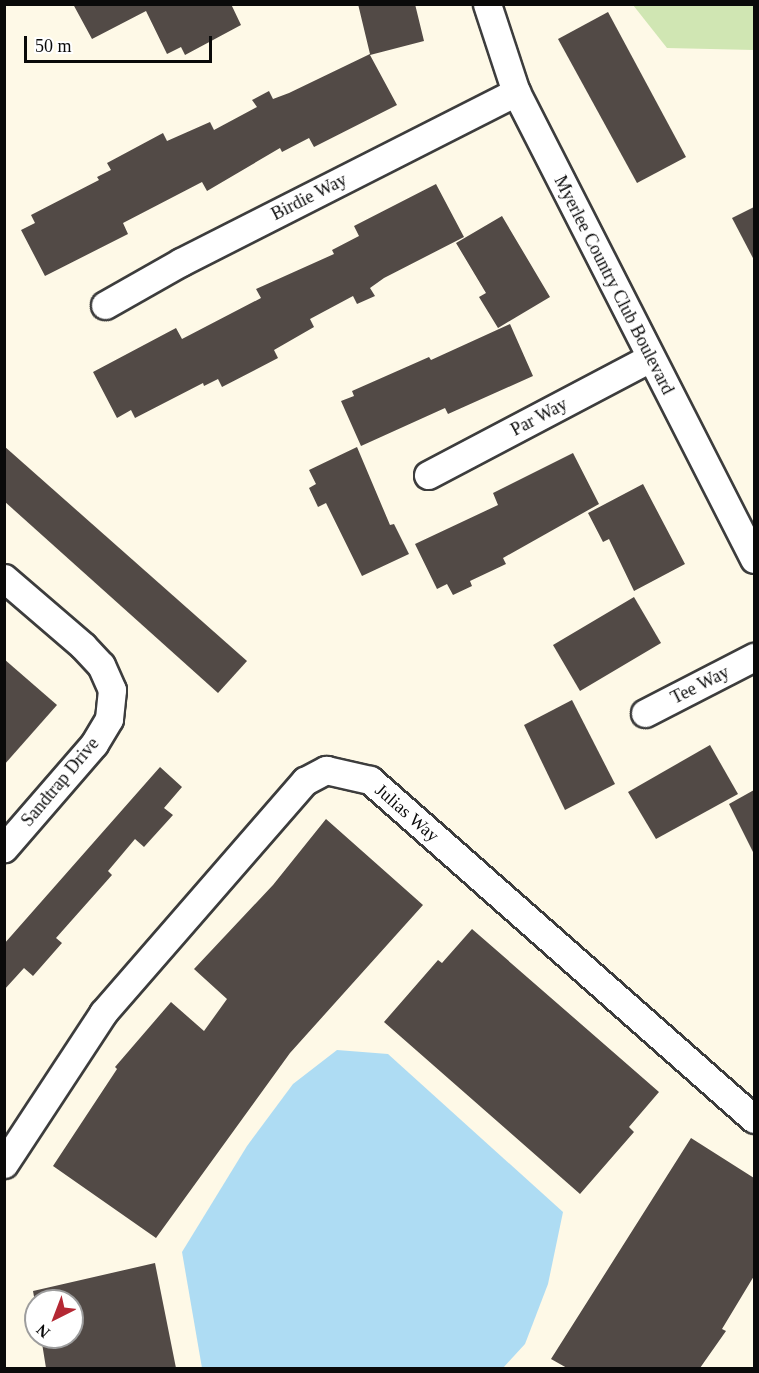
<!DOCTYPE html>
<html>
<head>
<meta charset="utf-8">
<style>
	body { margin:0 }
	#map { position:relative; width:759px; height:1373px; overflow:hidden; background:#fef9e7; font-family:Georgia,serif }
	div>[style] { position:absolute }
	.green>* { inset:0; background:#d0e6b3 }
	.water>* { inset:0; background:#aedcf3 }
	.building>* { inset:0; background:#524a46 }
	.roads { filter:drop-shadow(2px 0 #3d3d3d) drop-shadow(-2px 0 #3d3d3d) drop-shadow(0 2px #3d3d3d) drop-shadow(0 -2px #3d3d3d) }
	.minor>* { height:27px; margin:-13.5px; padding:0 13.5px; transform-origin:13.5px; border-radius:13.5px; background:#fff }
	span { translate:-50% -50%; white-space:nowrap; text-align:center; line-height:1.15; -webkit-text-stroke:6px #fff; paint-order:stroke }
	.street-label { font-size:18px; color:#0a0a0a }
	.frame { position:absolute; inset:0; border:6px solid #0a0a0a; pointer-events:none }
	.north { position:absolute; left:24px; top:1289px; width:60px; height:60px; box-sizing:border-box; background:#fff; border:2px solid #9d9d9d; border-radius:50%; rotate:222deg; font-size:16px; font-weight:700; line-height:24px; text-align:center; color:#0a0a0a }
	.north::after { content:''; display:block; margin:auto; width:21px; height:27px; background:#b42834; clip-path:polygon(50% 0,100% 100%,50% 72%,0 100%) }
	.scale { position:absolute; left:24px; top:36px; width:188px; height:27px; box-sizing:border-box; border:3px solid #0a0a0a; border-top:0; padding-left:8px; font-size:18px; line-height:21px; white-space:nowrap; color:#0a0a0a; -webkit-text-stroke:4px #fff; paint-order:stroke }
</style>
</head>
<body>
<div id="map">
	<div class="green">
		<i style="clip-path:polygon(633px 5px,754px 5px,754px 50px,667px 48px)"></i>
	</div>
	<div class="water">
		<i style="clip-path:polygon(337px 1050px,388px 1054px,563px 1212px,548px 1284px,525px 1344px,503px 1368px,202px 1368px,182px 1252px,247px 1146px,293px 1084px)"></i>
	</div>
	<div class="building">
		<i style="clip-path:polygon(73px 4px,231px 4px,241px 25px,185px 55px,181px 47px,167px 54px,146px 11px,92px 39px)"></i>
		<i style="clip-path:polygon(358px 4px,415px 4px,424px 41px,370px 55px,397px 105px,314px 147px,309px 138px,282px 152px,280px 148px,207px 191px,202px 182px,123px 223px,128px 234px,45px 276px,21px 230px,35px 223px,31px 215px,99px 180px,97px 177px,111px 170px,107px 163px,163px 133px,167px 141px,210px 122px,214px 130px,257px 107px,252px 100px,269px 91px,273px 99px,289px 93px,370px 54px)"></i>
		<i style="clip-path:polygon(608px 12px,686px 157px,637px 183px,558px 39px)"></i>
		<i style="clip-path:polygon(436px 184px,464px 237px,384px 278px,370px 288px,375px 296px,357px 304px,353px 296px,310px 319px,314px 327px,274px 350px,278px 358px,222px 387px,218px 379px,204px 386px,203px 383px,135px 418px,131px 410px,117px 418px,93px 372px,176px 328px,182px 339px,261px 298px,256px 289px,334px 254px,332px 250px,359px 236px,354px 226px)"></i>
		<i style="clip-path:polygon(754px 207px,754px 260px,732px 218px)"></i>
		<i style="clip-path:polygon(502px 216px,550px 297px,498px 328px,479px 297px,486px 293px,456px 243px)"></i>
		<i style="clip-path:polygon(510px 324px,533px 376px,448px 414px,445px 408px,361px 446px,341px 401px,354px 396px,352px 391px,429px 357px,431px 360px)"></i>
		<i style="clip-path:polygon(4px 446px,247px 661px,218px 693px,4px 501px)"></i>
		<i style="clip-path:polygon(357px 447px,390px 525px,394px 524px,409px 554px,362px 576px,326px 503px,318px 507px,309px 488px,316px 484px,309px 470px)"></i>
		<i style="clip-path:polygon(573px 453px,599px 504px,503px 558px,506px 564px,470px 581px,472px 586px,453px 595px,447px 584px,437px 589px,415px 544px,498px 505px,493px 493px)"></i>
		<i style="clip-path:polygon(643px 484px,685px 564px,634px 591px,609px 539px,603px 542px,588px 513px)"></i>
		<i style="clip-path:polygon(634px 597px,661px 643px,580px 691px,553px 645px)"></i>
		<i style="clip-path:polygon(4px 659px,57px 705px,4px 765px)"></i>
		<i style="clip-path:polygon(572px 700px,615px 784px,565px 810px,524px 725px)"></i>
		<i style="clip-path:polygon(710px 745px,738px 794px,656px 839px,628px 792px)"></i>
		<i style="clip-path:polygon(160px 767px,182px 787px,164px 808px,173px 815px,144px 847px,135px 839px,108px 871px,112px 875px,56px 938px,62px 943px,33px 976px,24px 968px,4px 990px,4px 944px)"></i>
		<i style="clip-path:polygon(754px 790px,754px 854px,729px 804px)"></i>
		<i style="clip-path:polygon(326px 819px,423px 905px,290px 1053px,156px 1238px,53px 1166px,117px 1069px,115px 1067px,171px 1002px,204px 1031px,227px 999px,194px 969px,273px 885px)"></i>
		<i style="clip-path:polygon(472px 929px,659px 1092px,629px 1127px,634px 1132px,580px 1194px,384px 1022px,438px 960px,442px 963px)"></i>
		<i style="clip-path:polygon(691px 1138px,754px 1178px,754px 1276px,722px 1329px,726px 1331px,700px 1368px,567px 1368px,551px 1359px)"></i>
		<i style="clip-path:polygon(155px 1263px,176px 1368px,46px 1368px,41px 1337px,72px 1337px,72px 1301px,36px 1301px,36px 1308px,33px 1291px)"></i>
	</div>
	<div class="roads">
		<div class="minor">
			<i style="left:487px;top:4px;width:93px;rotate:71.8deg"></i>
			<i style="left:516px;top:92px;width:524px;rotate:62.99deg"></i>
			<i style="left:105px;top:305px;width:87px;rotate:-29.5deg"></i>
			<i style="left:181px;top:262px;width:376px;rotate:-26.9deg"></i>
			<i style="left:428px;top:475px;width:251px;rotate:-27.8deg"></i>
			<i style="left:4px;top:578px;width:104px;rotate:40.7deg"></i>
			<i style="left:83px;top:646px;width:26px;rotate:47deg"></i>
			<i style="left:101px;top:665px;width:27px;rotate:66deg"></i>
			<i style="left:112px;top:690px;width:29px;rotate:96deg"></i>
			<i style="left:109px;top:719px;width:29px;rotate:121deg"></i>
			<i style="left:94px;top:744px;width:138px;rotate:130.9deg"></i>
			<i style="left:645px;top:713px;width:123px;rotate:-27.2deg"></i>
			<i style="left:4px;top:1164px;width:181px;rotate:-56.7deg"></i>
			<i style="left:103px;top:1013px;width:308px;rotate:-49deg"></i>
			<i style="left:305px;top:781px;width:24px;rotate:-28deg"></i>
			<i style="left:326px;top:770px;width:45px;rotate:12.8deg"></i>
			<i style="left:370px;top:780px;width:512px;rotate:41.44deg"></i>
		</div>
	</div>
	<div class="street-label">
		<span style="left:309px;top:197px;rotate:-27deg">Birdie Way</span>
		<span style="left:614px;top:285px;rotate:63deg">Myerlee Country Club Boulevard</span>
		<span style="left:539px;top:417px;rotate:-28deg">Par Way</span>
		<span style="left:700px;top:685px;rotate:-27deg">Tee Way</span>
		<span style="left:60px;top:782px;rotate:-50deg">Sandtrap Drive</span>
		<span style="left:407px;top:813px;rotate:41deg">Julias Way</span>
	</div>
	<div class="frame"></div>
	<div class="north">N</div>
	<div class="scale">50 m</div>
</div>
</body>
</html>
